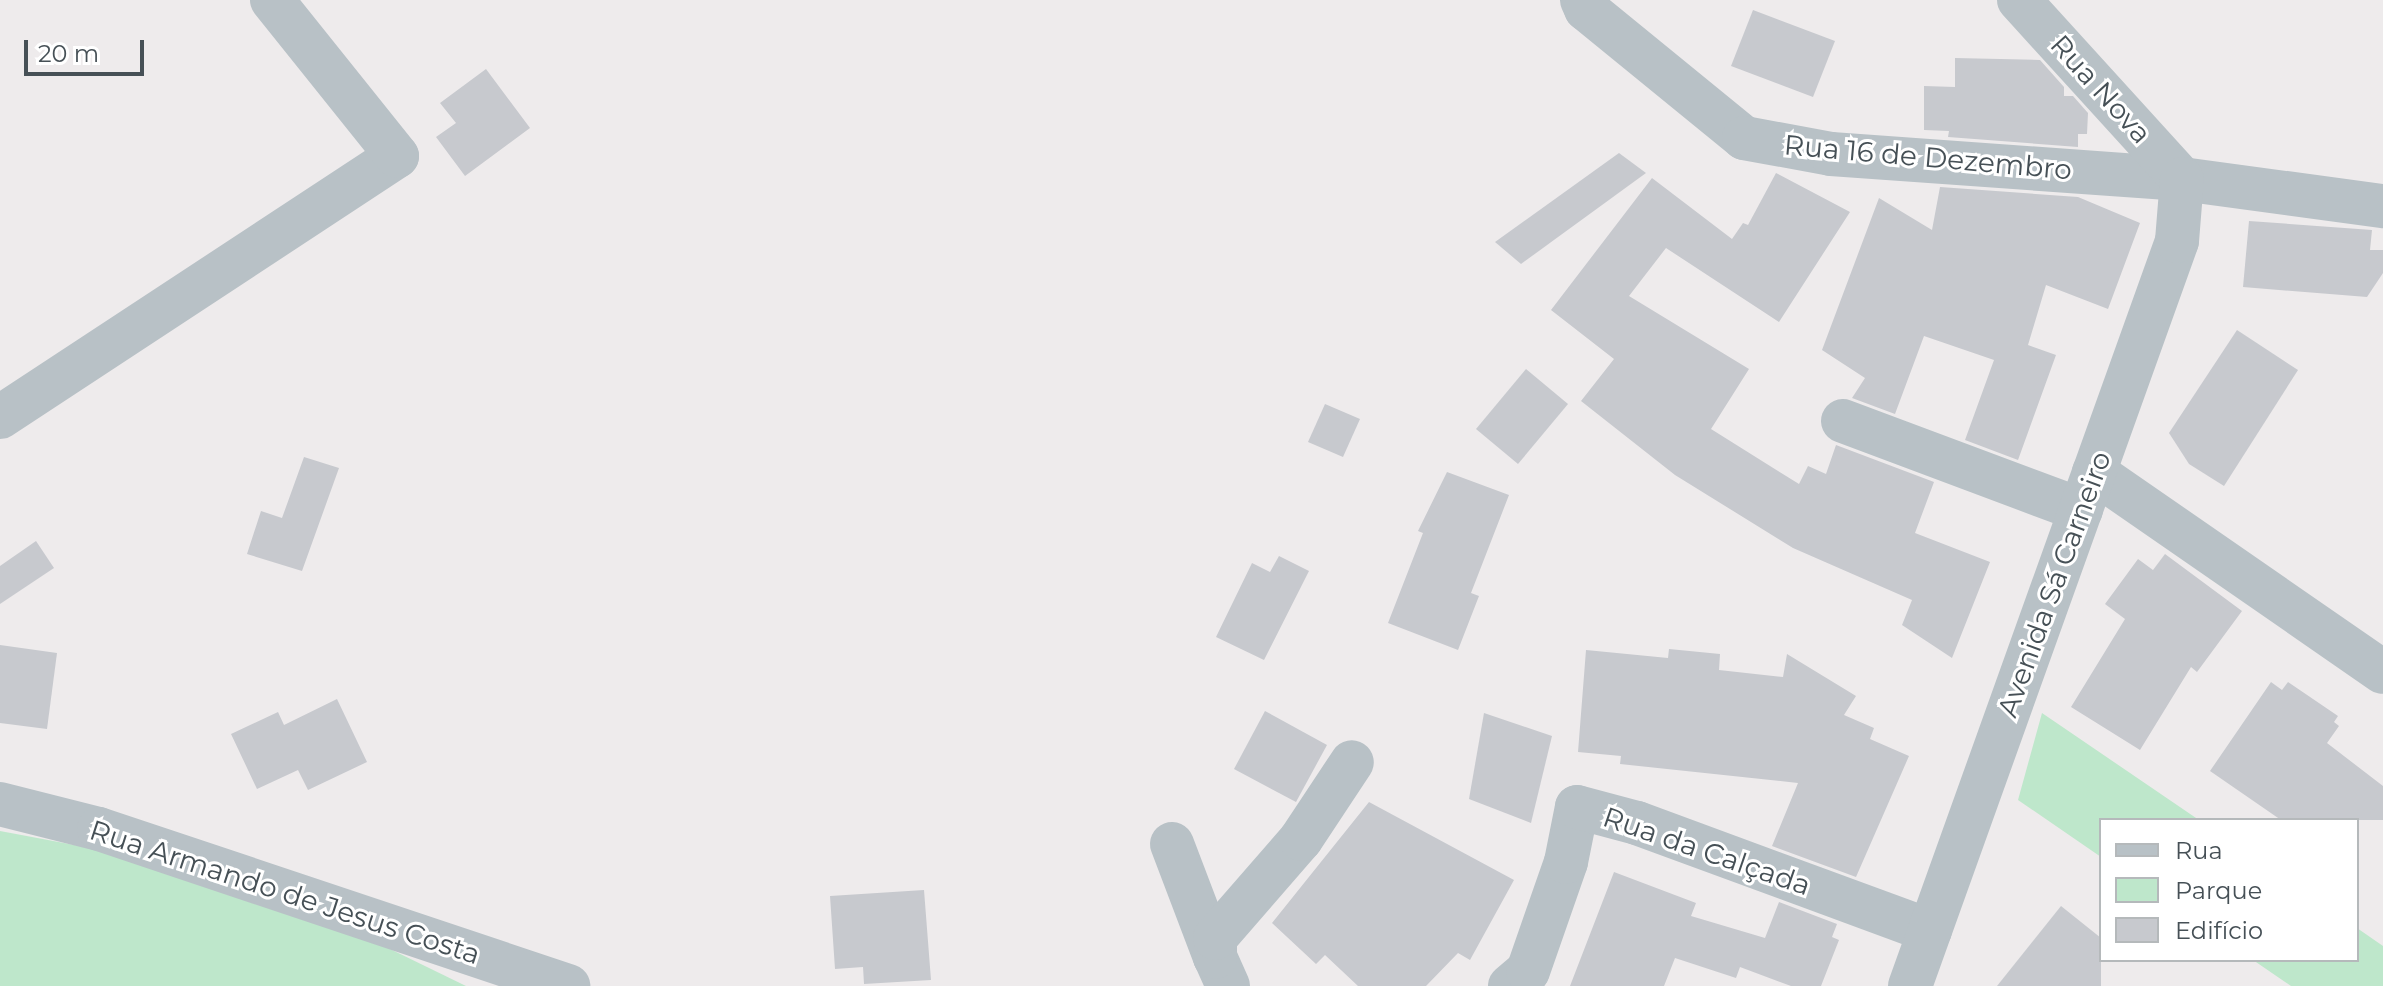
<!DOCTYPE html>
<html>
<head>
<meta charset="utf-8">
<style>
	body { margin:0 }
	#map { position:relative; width:2383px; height:986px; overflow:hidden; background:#eeebec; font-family:Montserrat,sans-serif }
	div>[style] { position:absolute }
	.green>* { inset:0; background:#bee7cb }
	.building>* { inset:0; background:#c7c9ce }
	.minor>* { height:44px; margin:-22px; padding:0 22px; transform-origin:22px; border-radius:22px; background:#b8c1c6 }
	span { translate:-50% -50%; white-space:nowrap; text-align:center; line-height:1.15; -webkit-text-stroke:6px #fff; paint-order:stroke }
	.street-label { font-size:28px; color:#465056 }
	.legend { position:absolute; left:2099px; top:818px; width:260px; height:144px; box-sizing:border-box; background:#fff; border:2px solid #b5b9bb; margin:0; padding:10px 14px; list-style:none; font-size:24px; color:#465056 }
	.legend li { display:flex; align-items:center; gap:16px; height:40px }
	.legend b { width:40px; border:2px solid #b5b9bb }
	.scale { position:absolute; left:24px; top:40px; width:120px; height:36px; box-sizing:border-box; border:4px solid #465056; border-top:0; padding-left:10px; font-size:24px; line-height:28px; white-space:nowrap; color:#465056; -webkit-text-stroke:6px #fff; paint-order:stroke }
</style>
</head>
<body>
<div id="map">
	<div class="green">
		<i style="clip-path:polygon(2042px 713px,2199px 820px,2101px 820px,2101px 857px,2018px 800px)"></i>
		<i style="clip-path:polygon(0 831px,240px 876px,466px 986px,0 986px)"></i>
		<i style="clip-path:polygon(2357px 928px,2383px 946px,2383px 986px,2291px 986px,2253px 960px,2357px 960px)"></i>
	</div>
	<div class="building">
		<i style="clip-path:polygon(1753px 10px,1835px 41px,1813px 97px,1731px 66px)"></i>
		<i style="clip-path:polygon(1955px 58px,2040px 60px,2064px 87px,2064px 96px,2073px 96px,2088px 113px,2087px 134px,2078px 134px,2078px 147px,1948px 137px,1949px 131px,1924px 130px,1924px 86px,1955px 87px)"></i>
		<i style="clip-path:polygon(486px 69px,530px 128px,465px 176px,436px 137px,456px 123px,440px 103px)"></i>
		<i style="clip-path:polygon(1619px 153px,1646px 173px,1521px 264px,1495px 242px)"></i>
		<i style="clip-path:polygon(1776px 173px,1850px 212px,1779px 322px,1666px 248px,1629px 296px,1749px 369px,1711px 429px,1799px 484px,1808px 466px,1826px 474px,1836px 445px,1934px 482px,1915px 533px,1990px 562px,1952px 658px,1902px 625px,1912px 600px,1793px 548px,1675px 475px,1581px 401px,1614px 359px,1551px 310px,1652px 178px,1732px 239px,1743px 223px,1748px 225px)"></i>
		<i style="clip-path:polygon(1940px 187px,2078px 197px,2140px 223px,2108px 309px,2046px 285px,2028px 345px,2056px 355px,2018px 460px,1965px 440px,1994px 360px,1924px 336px,1895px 414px,1852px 398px,1865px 378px,1822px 350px,1879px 198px,1932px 230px)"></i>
		<i style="clip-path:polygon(2249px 221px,2372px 230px,2370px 250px,2383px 250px,2383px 273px,2367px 297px,2243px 287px)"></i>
		<i style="clip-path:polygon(2237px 330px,2298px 370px,2224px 486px,2189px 464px,2169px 433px)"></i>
		<i style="clip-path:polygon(1526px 369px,1568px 404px,1518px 464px,1476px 429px)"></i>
		<i style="clip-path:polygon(1325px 404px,1360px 419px,1343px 457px,1308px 442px)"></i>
		<i style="clip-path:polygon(304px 457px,339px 468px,302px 571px,247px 554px,261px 511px,282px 518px)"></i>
		<i style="clip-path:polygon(1447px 472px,1509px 495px,1471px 593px,1479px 596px,1458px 650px,1388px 623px,1423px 533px,1418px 531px)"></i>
		<i style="clip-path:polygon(36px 541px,54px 568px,0 604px,0 566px)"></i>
		<i style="clip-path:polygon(2165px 554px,2242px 611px,2197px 672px,2191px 667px,2140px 750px,2071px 707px,2125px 619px,2105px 604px,2138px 559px,2153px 570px)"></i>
		<i style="clip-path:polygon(1279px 556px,1309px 571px,1264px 660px,1216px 637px,1252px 563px,1270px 572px)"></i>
		<i style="clip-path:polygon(0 645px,57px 653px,47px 729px,0 723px)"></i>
		<i style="clip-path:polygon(1669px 649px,1720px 654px,1719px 670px,1783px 677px,1787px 654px,1856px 696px,1844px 715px,1874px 728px,1870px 739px,1909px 756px,1856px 877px,1772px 846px,1798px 783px,1620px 764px,1621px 756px,1578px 752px,1586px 650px,1668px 658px)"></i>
		<i style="clip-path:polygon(2271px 682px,2282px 690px,2288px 682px,2338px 716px,2334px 722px,2339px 726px,2327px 743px,2383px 786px,2383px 820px,2281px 820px,2210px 771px)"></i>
		<i style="clip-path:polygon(337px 699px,367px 762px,308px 790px,298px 770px,257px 789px,231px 734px,278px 712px,284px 725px)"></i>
		<i style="clip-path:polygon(1265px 711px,1327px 745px,1296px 802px,1234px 769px)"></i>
		<i style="clip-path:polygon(1484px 713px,1552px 736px,1531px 823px,1469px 799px)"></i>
		<i style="clip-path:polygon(1369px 802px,1514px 880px,1470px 960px,1458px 953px,1426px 986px,1358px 986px,1325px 955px,1316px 964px,1272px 923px)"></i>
		<i style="clip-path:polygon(1614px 872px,1696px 903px,1691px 916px,1765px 938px,1779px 902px,1837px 924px,1832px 937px,1839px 940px,1821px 986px,1791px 986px,1740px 967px,1736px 978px,1675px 958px,1664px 986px,1570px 986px)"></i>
		<i style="clip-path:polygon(924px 890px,931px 980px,864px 984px,863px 967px,835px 969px,830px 896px)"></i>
		<i style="clip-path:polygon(2061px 906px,2101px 938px,2101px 986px,1997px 986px)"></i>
	</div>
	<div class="minor">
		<i style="left:1582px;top:0;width:10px;rotate:66deg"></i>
		<i style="left:1586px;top:9px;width:204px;rotate:39.2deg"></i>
		<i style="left:1744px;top:138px;width:88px;rotate:10.4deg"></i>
		<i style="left:1831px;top:154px;width:352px;rotate:4.1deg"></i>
		<i style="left:2182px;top:179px;width:203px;rotate:7.7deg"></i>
		<i style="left:2019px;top:0;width:242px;rotate:47.7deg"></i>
		<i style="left:0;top:417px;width:475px;rotate:-33.3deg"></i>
		<i style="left:397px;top:156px;width:200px;rotate:-128.7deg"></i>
		<i style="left:1843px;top:421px;width:254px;rotate:20.5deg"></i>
		<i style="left:2094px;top:472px;width:351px;rotate:34.7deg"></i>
		<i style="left:0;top:804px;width:102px;rotate:14.2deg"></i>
		<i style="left:99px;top:829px;width:495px;rotate:18.5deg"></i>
		<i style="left:1172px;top:844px;width:121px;rotate:69.2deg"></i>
		<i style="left:1228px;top:986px;width:32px;rotate:-114deg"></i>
		<i style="left:1215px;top:957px;width:19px;rotate:-90deg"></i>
		<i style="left:1215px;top:938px;width:131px;rotate:-49deg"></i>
		<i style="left:1301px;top:839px;width:92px;rotate:-56.5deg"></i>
		<i style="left:1510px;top:986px;width:23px;rotate:-40deg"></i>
		<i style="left:1528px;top:971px;width:115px;rotate:-70.8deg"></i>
		<i style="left:1566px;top:862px;width:56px;rotate:-78.7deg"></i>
		<i style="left:1577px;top:807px;width:62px;rotate:14.9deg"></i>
		<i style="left:1637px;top:823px;width:312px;rotate:20.2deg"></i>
		<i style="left:1910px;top:986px;width:791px;rotate:-70.28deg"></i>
		<i style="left:2177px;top:241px;width:62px;rotate:-85.4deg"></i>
	</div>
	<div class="street-label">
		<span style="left:2101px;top:89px;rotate:48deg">Rua Nova</span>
		<span style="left:1928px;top:157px;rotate:5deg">Rua 16 de Dezembro</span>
		<span style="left:2054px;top:584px;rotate:-70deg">Avenida Sá Carneiro</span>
		<span style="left:1707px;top:851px;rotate:19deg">Rua da Calçada</span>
		<span style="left:285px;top:892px;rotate:18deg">Rua Armando de Jesus Costa</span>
	</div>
	<ul class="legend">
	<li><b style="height:10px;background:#b8c1c6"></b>Rua</li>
	<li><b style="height:22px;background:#bee7cb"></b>Parque</li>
	<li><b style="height:22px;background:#c7c9ce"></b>Edifício</li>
	</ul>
	<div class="scale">20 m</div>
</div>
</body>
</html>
